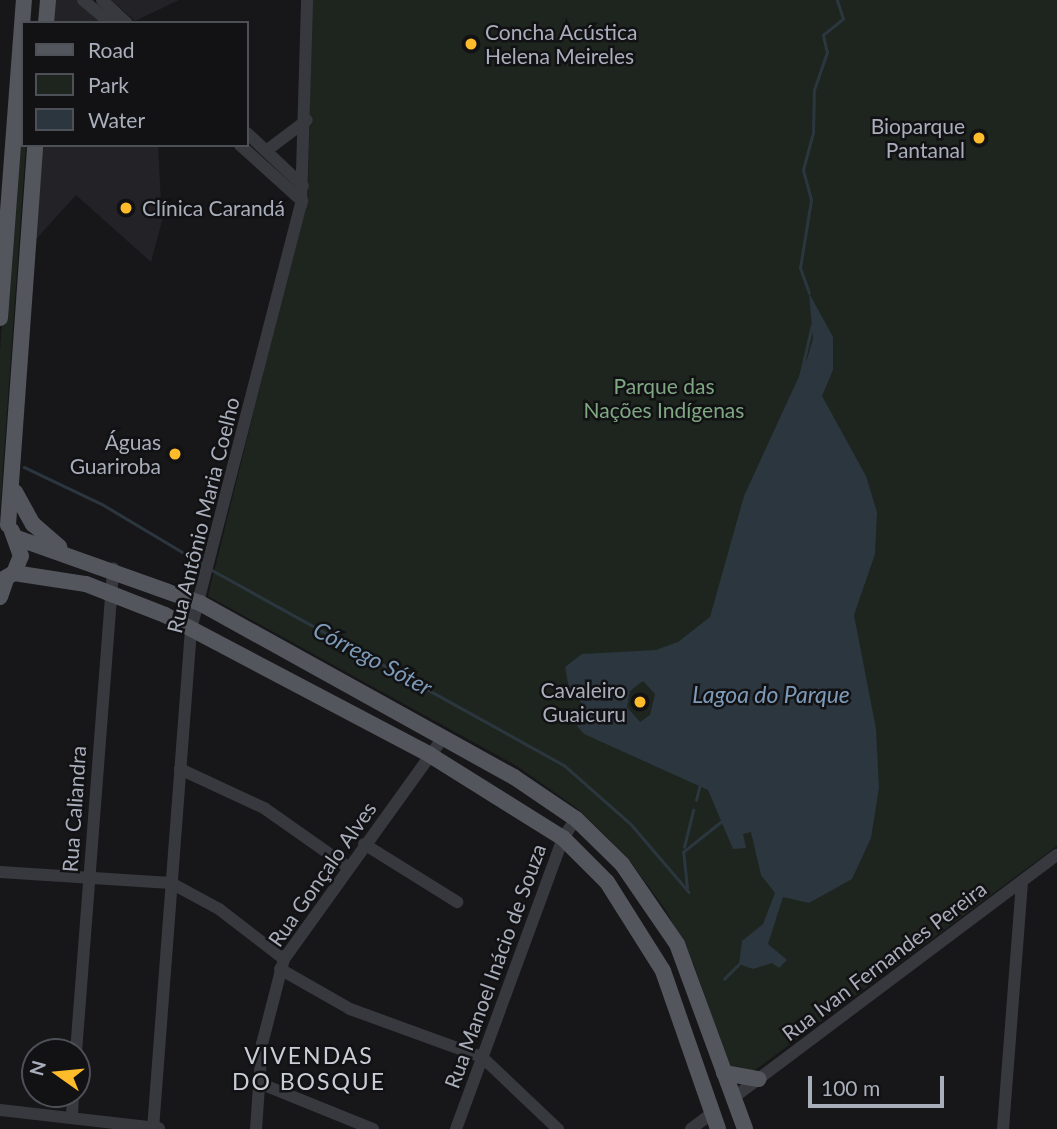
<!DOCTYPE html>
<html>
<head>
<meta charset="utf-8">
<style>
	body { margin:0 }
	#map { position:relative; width:1057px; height:1129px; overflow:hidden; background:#17171a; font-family:Lato,sans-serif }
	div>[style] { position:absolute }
	.built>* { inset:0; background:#232327 }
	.green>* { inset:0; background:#1d251e }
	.water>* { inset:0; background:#2c363f }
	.stream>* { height:2.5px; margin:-1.25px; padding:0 1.25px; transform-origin:1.25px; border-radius:1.25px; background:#2c363f }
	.minor>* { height:12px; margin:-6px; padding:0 6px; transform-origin:6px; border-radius:6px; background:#38393f }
	.major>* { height:16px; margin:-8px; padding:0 8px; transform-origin:8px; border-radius:8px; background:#54565e }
	.dots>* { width:19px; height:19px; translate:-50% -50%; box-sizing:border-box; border:4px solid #121215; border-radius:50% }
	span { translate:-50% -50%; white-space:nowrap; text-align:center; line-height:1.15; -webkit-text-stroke:5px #121215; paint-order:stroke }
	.poi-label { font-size:21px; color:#a9aebb }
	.left { translate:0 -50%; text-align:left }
	.right { translate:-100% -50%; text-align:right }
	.park-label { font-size:21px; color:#7ea782 }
	.street-label { font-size:21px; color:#a9aebb }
	.water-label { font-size:23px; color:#7d9bb8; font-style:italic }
	.neighbourhood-label { font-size:23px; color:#cacdd6; letter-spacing:2px }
	.legend { position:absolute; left:21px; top:21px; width:228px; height:126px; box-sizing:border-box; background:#121215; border:2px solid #4e5057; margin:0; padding:9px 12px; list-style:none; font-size:21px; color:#a9aebb }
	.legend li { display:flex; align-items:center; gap:14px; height:35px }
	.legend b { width:35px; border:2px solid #4e5057 }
	.north { position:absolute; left:21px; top:1038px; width:70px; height:70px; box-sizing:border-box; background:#121215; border:2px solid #4e5057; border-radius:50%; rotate:285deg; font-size:19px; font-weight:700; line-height:28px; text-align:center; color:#a9aebb }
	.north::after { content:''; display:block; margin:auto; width:24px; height:32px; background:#ffbc2a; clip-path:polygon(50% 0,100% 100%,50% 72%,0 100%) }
	.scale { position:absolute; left:808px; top:1076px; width:136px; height:32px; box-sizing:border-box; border:4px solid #a9aebb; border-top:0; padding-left:9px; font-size:21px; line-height:24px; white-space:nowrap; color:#a9aebb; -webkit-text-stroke:5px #121215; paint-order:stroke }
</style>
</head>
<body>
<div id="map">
	<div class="built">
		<i style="clip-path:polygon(51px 0,77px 0,103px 23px,49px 23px)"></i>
		<i style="clip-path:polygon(111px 0,179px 0,135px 21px)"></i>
		<i style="clip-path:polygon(38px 145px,158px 145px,162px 221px,151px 262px,76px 195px,29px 247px)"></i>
	</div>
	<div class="green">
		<i style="clip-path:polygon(312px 0,1057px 0,1057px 846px,750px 1074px,729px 1067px,694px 965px,667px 912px,627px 857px,578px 809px,517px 766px,208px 596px,308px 193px)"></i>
		<i style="clip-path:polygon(23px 63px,26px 145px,0 509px,0 350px)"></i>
	</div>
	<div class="water">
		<i style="clip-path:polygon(evenodd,809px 293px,833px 337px,833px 370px,822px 396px,866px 476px,877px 512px,875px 554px,854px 615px,876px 729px,879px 788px,871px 838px,852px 879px,809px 903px,783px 897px,768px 944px,787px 960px,779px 968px,772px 963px,753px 969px,739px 964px,742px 941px,763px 924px,775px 893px,761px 875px,751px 832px,743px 834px,746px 848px,733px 849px,708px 790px,584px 734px,577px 726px,589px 712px,569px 688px,565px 667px,582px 654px,656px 650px,678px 642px,710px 617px,744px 496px,807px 359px,813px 339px,809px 293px,643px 681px,655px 694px,650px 715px,640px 722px,627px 707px,630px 691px,643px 681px)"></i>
	</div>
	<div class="stream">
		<i style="left:809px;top:293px;width:27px;rotate:-110deg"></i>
		<i style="left:800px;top:268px;width:69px;rotate:-80.8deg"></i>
		<i style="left:811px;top:200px;width:31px;rotate:-105deg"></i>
		<i style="left:803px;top:170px;width:38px;rotate:-75deg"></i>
		<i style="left:813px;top:133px;width:43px;rotate:-88.7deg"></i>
		<i style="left:814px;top:90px;width:39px;rotate:-71deg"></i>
		<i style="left:827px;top:53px;width:18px;rotate:-103deg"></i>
		<i style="left:823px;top:35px;width:26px;rotate:-39deg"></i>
		<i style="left:843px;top:19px;width:20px;rotate:-108deg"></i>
		<i style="left:800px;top:377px;width:53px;rotate:-77deg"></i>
		<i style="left:24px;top:467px;width:86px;rotate:25.4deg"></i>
		<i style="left:102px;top:504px;width:119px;rotate:30.9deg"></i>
		<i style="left:212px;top:570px;width:402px;rotate:29deg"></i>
		<i style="left:564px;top:765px;width:89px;rotate:41.4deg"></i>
		<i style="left:631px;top:824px;width:89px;rotate:49.5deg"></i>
		<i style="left:701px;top:778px;width:15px;rotate:-74deg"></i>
		<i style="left:696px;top:800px;width:16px;rotate:-76deg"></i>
		<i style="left:684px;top:847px;width:38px;rotate:-76deg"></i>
		<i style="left:687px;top:888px;width:36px;rotate:-96deg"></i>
		<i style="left:683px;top:852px;width:50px;rotate:-38.5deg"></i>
		<i style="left:724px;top:979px;width:21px;rotate:-45deg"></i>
	</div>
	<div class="minor">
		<i style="left:83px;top:0;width:35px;rotate:40deg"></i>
		<i style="left:102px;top:0;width:34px;rotate:43deg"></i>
		<i style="left:247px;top:133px;width:77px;rotate:43.4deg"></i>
		<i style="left:240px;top:145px;width:84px;rotate:42.1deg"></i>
		<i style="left:266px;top:151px;width:51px;rotate:-37.1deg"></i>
		<i style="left:180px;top:769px;width:93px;rotate:24.9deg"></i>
		<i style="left:264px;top:808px;width:103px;rotate:35.1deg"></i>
		<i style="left:364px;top:844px;width:110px;rotate:31.9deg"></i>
		<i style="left:0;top:872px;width:171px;rotate:3.7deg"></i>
		<i style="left:171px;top:883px;width:55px;rotate:28.4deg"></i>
		<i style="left:219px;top:909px;width:82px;rotate:37.6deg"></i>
		<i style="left:280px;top:969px;width:81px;rotate:29.7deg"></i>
		<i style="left:350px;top:1009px;width:140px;rotate:20deg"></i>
		<i style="left:482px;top:1057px;width:105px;rotate:43.5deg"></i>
		<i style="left:76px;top:1052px;width:485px;rotate:-85.6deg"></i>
		<i style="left:259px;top:1083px;width:123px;rotate:22deg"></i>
		<i style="left:733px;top:1098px;width:405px;rotate:-36.9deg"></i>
		<i style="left:0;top:1110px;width:160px;rotate:6.5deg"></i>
		<i style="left:72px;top:1115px;width:21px;rotate:-87deg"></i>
		<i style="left:153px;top:1129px;width:501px;rotate:-85.65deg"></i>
		<i style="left:191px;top:629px;width:438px;rotate:-75.5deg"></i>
		<i style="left:301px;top:205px;width:205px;rotate:-88.3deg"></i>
		<i style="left:256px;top:1129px;width:85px;rotate:-86deg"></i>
		<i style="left:262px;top:1044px;width:88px;rotate:-75.5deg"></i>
		<i style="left:284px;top:959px;width:272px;rotate:-54.3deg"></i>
		<i style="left:456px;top:1129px;width:310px;rotate:-69.8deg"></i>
		<i style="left:563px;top:838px;width:23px;rotate:-56deg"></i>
		<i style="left:691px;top:1129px;width:26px;rotate:-37deg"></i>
		<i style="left:1003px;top:1129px;width:248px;rotate:-85.6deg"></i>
	</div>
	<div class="major">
		<i style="left:46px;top:23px;width:23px;rotate:-85deg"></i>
		<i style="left:0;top:318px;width:319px;rotate:-85.7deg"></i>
		<i style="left:15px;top:492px;width:37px;rotate:61deg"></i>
		<i style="left:33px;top:524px;width:35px;rotate:41deg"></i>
		<i style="left:8px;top:525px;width:381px;rotate:-85.9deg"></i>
		<i style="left:17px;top:538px;width:194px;rotate:19.6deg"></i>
		<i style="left:200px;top:603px;width:359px;rotate:29deg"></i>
		<i style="left:514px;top:777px;width:75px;rotate:34.1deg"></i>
		<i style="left:576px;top:819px;width:64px;rotate:44.4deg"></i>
		<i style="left:622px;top:864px;width:97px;rotate:55.5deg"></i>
		<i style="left:677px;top:944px;width:197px;rotate:69.8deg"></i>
		<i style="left:14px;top:573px;width:73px;rotate:8.7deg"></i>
		<i style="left:86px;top:584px;width:85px;rotate:21.4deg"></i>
		<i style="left:165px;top:615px;width:300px;rotate:27.8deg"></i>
		<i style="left:430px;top:755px;width:157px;rotate:32deg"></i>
		<i style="left:563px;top:838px;width:62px;rotate:45deg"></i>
		<i style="left:607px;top:882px;width:105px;rotate:57.8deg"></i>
		<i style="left:663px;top:971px;width:167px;rotate:70.8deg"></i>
		<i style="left:0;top:581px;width:16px;rotate:-30deg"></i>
		<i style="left:14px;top:573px;width:18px;rotate:-68deg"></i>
		<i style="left:21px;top:556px;width:27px;rotate:-110deg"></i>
		<i style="left:0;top:597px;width:18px;rotate:-71deg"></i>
		<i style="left:724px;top:1073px;width:35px;rotate:10deg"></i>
	</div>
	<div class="dots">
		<i style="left:471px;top:44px;background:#ffbc2a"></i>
		<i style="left:979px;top:138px;background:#ffbc2a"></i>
		<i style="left:126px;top:208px;background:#ffbc2a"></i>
		<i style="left:175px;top:454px;background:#ffbc2a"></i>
		<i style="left:640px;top:702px;background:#ffbc2a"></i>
	</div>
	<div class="poi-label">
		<span class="left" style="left:485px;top:44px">Concha Acústica<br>Helena Meireles</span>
		<span class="right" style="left:965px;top:138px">Bioparque<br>Pantanal</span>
		<span class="left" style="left:142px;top:208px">Clínica Carandá</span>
		<span class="right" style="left:161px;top:454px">Águas<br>Guariroba</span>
		<span class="right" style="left:626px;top:702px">Cavaleiro<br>Guaicuru</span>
	</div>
	<div class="park-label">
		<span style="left:664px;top:398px">Parque das<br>Nações Indígenas</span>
	</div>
	<div class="street-label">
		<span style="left:203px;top:515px;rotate:-76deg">Rua Antônio Maria Coelho</span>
		<span style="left:74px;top:809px;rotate:-86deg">Rua Caliandra</span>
		<span style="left:322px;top:874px;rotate:-55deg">Rua Gonçalo Alves</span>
		<span style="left:884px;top:961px;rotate:-37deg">Rua Ivan Fernandes Pereira</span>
		<span style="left:495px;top:966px;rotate:-70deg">Rua Manoel Inácio de Souza</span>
	</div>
	<div class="water-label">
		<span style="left:373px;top:658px;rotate:28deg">Córrego Sóter</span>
		<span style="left:771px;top:694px">Lagoa do Parque</span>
	</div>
	<div class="neighbourhood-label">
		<span style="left:309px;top:1068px">VIVENDAS<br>DO BOSQUE</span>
	</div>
	<ul class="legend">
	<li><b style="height:9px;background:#54565e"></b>Road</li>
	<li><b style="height:19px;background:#1d251e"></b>Park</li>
	<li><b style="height:19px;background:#2c363f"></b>Water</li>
	</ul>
	<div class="north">N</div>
	<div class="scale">100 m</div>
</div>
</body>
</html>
